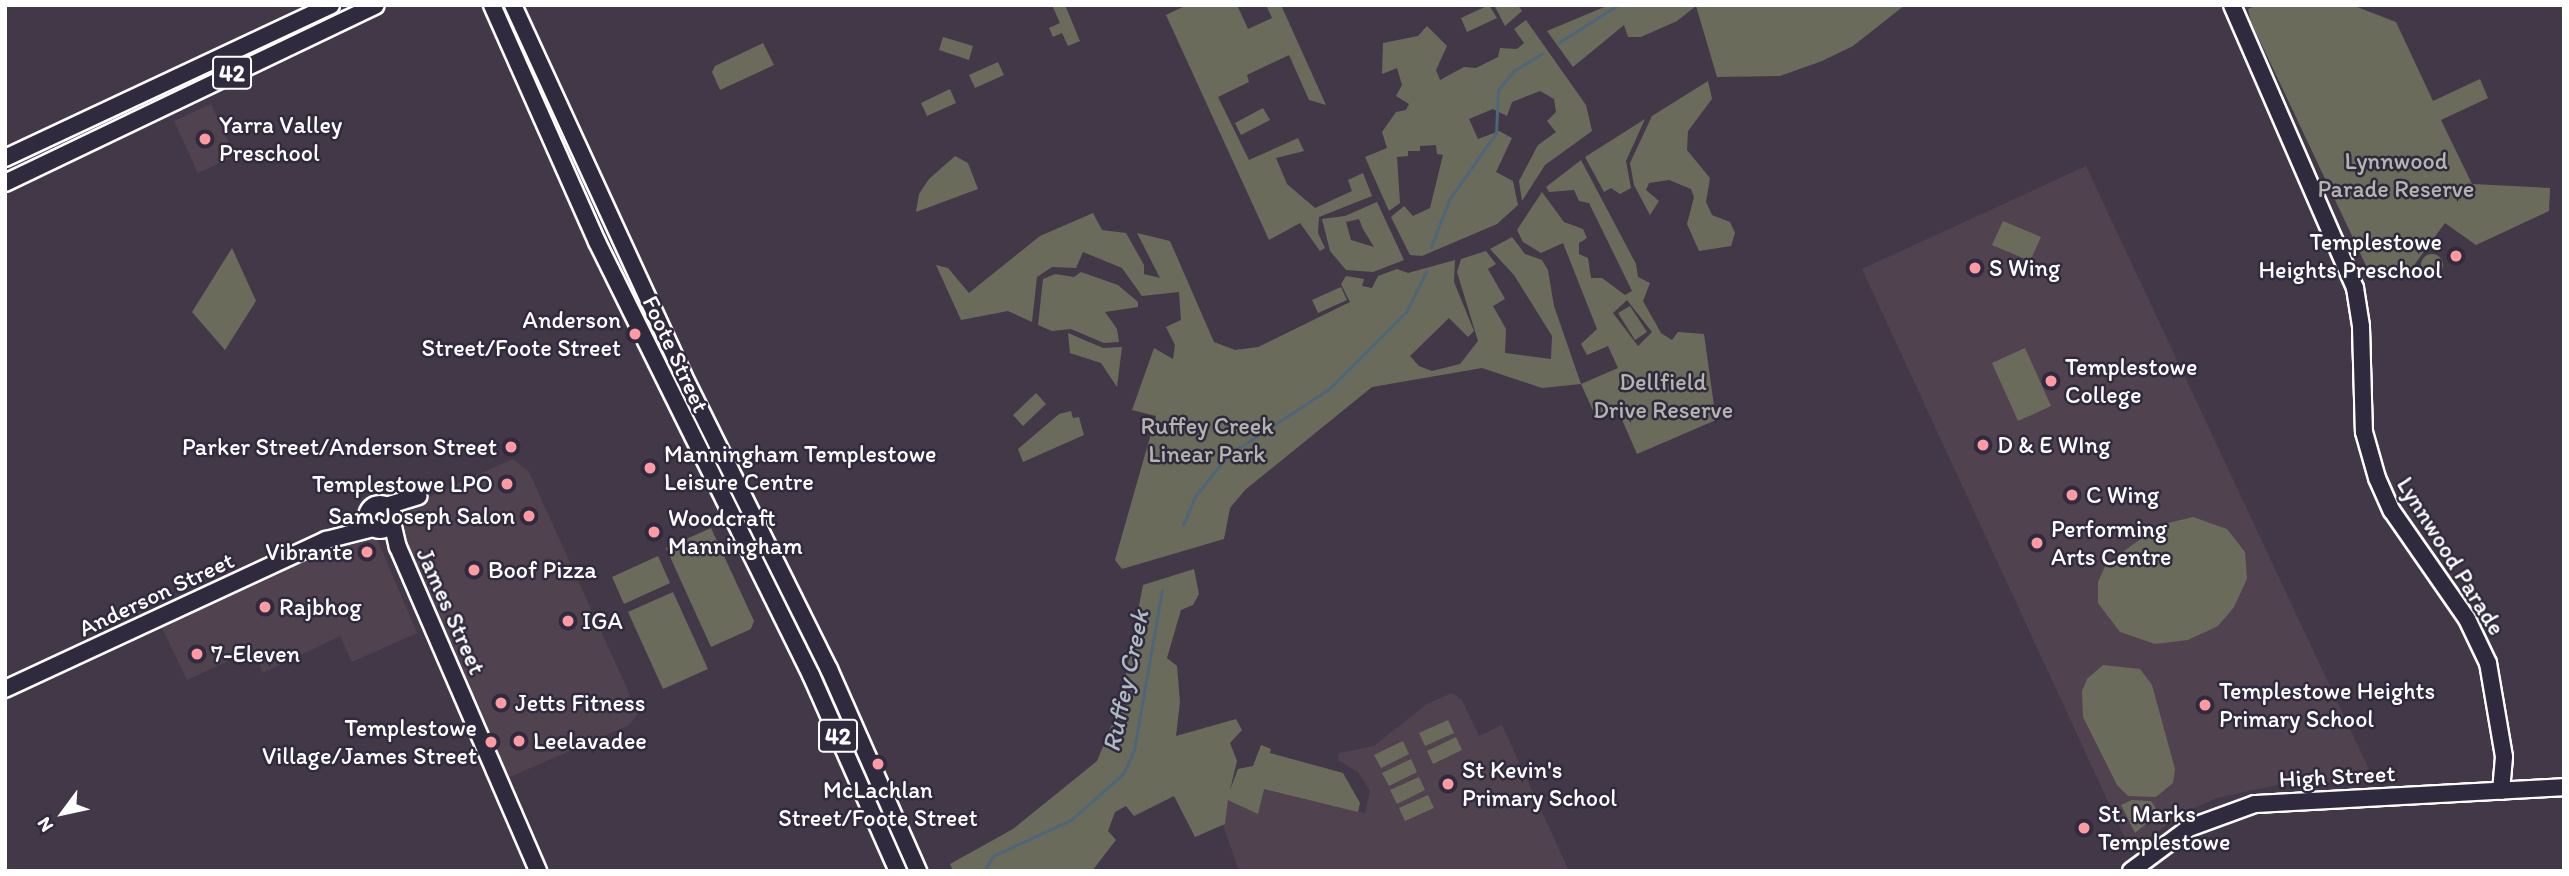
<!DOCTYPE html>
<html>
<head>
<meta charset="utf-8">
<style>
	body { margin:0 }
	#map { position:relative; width:2569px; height:876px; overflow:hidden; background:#433848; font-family:Itim,sans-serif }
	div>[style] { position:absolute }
	.built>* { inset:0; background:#514250 }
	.green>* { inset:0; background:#6b6b5c }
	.round { border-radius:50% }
	.stream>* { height:2.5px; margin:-1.25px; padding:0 1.25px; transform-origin:1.25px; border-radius:1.25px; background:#4e6679 }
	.roads { filter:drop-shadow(2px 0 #fff) drop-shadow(-2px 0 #fff) drop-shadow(0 2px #fff) drop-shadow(0 -2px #fff) }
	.major>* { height:16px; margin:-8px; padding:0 8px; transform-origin:8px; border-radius:8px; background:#2f2a3d }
	.major>.ring { margin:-8px; padding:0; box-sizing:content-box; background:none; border:16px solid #2f2a3d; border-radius:50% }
	.dots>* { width:19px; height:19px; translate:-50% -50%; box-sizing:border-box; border:4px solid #2f2a3d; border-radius:50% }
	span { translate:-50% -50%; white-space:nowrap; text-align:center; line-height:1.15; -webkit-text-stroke:5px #2f2a3d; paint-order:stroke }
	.shield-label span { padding:2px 5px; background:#2f2a3d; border:2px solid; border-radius:5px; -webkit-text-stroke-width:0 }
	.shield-label { font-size:23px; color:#fff; font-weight:700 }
	.poi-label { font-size:24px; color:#fff }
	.left { translate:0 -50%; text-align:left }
	.right { translate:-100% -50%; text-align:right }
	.park-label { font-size:24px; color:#b5b5ae }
	.street-label { font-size:24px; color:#fff }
	.water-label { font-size:26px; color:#afbac3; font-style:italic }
	.frame { position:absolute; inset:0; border:7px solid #fff; pointer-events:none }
	.north { position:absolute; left:28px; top:778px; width:70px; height:70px; -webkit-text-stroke:5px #2f2a3d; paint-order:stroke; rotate:237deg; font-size:19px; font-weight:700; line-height:28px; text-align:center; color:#fff }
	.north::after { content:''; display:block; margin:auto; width:24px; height:32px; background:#fff; clip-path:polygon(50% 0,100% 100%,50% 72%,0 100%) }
</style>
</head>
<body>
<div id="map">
	<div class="built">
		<i style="clip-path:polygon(211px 104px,235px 156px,198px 173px,174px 121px)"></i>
		<i style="clip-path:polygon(2086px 166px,2374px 780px,2277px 785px,2217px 798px,2185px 812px,2131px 851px,1862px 269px)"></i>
		<i style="clip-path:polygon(513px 459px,529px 472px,638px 713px,629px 725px,510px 777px,504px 775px,399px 545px,396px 522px,415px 503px)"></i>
		<i style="clip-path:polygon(359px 534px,375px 534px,417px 633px,352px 662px,340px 636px,263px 673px,252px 650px,187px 680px,161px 626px)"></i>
		<i style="clip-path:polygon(1452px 693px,1462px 700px,1479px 736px,1502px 725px,1569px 871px,1239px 871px,1223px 825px,1228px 799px,1264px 789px,1365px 813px,1370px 791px,1358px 772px,1338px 760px,1339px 753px,1374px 746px,1427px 704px)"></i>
	</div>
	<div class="green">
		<i style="clip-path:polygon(1052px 5px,1065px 5px,1080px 41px,1068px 46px,1062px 33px,1053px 37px,1049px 28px,1060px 23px)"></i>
		<i style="clip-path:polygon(1187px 5px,1237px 5px,1248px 29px,1272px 18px,1266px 5px,1281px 5px,1326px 105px,1309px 100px,1289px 55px,1247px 75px,1249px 82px,1218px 97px,1249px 160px,1298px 138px,1304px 151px,1276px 158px,1287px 184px,1315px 208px,1352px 191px,1348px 180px,1363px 173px,1372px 196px,1319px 217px,1318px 233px,1325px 248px,1320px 251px,1300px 223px,1269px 240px,1166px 15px)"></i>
		<i style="clip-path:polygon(1489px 5px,1497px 18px,1467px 32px,1461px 18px)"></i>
		<i style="clip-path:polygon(1494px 5px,1518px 5px,1522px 11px,1505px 26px)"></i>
		<i style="clip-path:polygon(1609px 5px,1905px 5px,1853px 46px,1822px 61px,1780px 76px,1717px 77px,1696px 6px,1677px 21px,1641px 37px,1628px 37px,1624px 25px,1573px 67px,1547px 31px)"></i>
		<i style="clip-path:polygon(2257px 5px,2352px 5px,2396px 22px,2433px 101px,2480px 79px,2488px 98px,2441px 120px,2472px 184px,2550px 188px,2549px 211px,2476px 245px,2445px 223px,2406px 276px,2370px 274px,2251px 22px,2248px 9px)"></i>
		<i style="clip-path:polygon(1526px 20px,1586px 105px,1592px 131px,1545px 165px,1522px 201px,1519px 181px,1538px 145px,1556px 132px,1547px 121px,1556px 112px,1554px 99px,1540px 91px,1512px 102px,1507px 116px,1493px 109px,1469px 119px,1478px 139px,1499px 131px,1512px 138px,1496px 172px,1513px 181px,1518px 205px,1497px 224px,1422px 256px,1410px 255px,1391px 217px,1404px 206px,1413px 216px,1430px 208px,1443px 155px,1437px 154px,1436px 145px,1420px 146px,1420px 151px,1408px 151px,1408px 156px,1397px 157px,1400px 203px,1389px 211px,1365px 157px,1387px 148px,1382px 132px,1396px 112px,1406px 110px,1409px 104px,1396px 96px,1402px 85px,1397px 68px,1382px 74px,1383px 43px,1418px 36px,1427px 26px,1447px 46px,1436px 70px,1440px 80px,1464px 67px,1476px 68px,1498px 57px,1500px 48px,1517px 49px,1524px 43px,1514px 29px)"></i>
		<i style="clip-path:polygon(943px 37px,973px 46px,969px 60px,939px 50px)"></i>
		<i style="clip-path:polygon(763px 43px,774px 65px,720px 90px,712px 72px,715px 66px)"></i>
		<i style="clip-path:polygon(998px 62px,1004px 75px,975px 88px,969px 75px)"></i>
		<i style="clip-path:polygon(1708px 81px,1712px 99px,1688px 131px,1687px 150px,1710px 178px,1706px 202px,1712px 215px,1730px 222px,1735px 233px,1731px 246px,1699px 251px,1687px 224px,1694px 197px,1691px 189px,1669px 180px,1649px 183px,1646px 190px,1659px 201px,1650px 215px,1634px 185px,1630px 163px,1652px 116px)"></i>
		<i style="clip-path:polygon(950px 89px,956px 103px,927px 116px,921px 103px)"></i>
		<i style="clip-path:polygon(1263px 108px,1270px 120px,1241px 135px,1235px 123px)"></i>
		<i style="clip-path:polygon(1645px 119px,1626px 161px,1631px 188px,1620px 194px,1611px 188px,1604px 192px,1585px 157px)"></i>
		<i style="clip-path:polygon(955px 156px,968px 163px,978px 189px,916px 212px,919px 194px,929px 179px)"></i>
		<i style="clip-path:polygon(evenodd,1581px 160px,1636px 264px,1638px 277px,1650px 283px,1643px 301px,1661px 333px,1672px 340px,1678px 332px,1704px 334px,1716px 420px,1637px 454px,1616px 406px,1595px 415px,1581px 384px,1542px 388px,1482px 368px,1372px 387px,1245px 490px,1230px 508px,1224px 539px,1122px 569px,1115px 560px,1156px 416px,1132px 410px,1154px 348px,1173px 359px,1175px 345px,1166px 327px,1181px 320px,1179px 292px,1142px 296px,1122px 268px,1083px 252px,1076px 268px,1052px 267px,1037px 277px,1032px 322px,1008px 311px,961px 320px,936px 265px,948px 268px,969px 293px,1040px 236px,1093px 213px,1102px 230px,1126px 233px,1144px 265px,1144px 274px,1160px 278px,1137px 233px,1170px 241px,1214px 342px,1235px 350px,1258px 347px,1350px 302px,1341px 284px,1346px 276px,1364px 279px,1362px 286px,1372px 288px,1378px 276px,1397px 269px,1408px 273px,1455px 260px,1454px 282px,1474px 331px,1468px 337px,1449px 318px,1410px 356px,1419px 366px,1432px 371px,1460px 364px,1478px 341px,1457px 272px,1461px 259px,1486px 251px,1496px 264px,1488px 269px,1505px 299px,1493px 306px,1506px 329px,1505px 353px,1551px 359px,1552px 336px,1514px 275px,1490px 249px,1512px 237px,1525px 254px,1542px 260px,1548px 270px,1554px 306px,1581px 384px,1618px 368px,1608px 346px,1587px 355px,1581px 344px,1597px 329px,1563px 243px,1541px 253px,1523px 242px,1517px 230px,1542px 192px,1564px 222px,1583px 229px,1587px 238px,1579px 243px,1579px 254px,1588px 258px,1591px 278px,1602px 278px,1625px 295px,1632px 291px,1589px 203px,1579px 201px,1574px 190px,1549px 192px,1546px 187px,1581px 160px,1627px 300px,1652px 332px,1638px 346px,1613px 313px,1627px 300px)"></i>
		<i style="clip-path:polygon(evenodd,1377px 202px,1404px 260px,1373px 272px,1346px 270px,1330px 251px,1322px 219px,1345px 216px,1377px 202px,1359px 219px,1363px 229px,1374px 247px,1351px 240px,1346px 222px,1359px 219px)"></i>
		<i style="clip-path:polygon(2003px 221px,2041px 237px,2030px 261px,1992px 245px)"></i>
		<i style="clip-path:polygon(232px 248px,256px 301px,225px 350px,192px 312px)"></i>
		<i class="round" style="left:2421px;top:254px;width:22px;height:22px"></i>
		<i style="clip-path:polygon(1081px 272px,1118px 285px,1138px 302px,1138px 307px,1105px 312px,1117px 329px,1119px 342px,1104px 343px,1071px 329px,1052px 331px,1038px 325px,1043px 279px,1055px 274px,1074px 277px)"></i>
		<i style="clip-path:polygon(1341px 287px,1347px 300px,1318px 313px,1312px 300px)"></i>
		<i style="clip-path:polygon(1630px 306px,1647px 332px,1635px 340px,1618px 313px)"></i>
		<i style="clip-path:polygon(1068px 333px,1103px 348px,1122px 347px,1117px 387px,1101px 363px,1070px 353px)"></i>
		<i style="clip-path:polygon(2025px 348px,2051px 406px,2018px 421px,1992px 363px)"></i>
		<i style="clip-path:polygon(1036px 393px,1046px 404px,1023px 426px,1013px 415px)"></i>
		<i style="clip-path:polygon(1071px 411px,1073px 418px,1079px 417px,1084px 435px,1023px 462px,1018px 449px,1059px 414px)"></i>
		<i style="clip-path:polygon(2193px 517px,2227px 529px,2245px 552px,2247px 579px,2234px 607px,2218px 626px,2188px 640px,2155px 644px,2120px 632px,2098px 603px,2098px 582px,2106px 564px,2160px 525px)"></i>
		<i style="clip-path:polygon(711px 528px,754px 621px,751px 629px,711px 647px,666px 548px)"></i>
		<i style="clip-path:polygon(658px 556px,670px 583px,624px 604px,612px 577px)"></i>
		<i style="clip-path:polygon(1194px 569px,1199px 594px,1193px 605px,1181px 610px,1167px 658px,1177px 666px,1180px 702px,1176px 736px,1236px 719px,1242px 730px,1230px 743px,1237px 761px,1230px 790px,1238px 769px,1253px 766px,1261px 745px,1271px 749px,1270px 753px,1343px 773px,1360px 803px,1358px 812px,1264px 789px,1258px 814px,1228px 800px,1225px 824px,1195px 837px,1174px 796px,1134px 816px,1126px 806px,1115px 812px,1108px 831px,1116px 840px,1092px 871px,953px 871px,950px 864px,1013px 829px,1097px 761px,1120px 705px,1143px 585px)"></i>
		<i style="clip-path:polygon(673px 592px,708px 669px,663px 689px,628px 612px)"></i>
		<i style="clip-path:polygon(2103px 665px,2140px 669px,2152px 685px,2175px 769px,2173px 783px,2156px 797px,2128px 796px,2117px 785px,2083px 717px,2082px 691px,2087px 679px)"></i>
		<i style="clip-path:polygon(1448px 720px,1454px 733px,1425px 746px,1419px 733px)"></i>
		<i style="clip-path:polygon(1456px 737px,1462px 750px,1433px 764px,1427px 751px)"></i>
		<i style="clip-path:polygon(1403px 741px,1409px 754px,1381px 768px,1374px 755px)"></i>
		<i style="clip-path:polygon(1411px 759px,1417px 772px,1389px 786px,1382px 773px)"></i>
		<i style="clip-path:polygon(1419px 777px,1425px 790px,1397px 804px,1390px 790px)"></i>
		<i style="clip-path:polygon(1428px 795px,1434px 808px,1405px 821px,1399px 808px)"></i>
		<i style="clip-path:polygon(2132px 800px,2151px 801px,2159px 813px,2135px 833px,2121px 805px)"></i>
	</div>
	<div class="stream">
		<i style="left:1558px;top:43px;width:71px;rotate:-32.3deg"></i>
		<i style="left:1431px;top:247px;width:50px;rotate:-69deg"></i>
		<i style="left:1449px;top:200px;width:82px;rotate:-55deg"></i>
		<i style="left:1496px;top:133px;width:43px;rotate:-87.3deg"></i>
		<i style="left:1498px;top:90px;width:26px;rotate:-50deg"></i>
		<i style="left:1515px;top:70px;width:31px;rotate:-31deg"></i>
		<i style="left:1183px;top:525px;width:33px;rotate:-67deg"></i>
		<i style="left:1196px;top:495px;width:51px;rotate:-51.3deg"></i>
		<i style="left:1228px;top:455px;width:121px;rotate:-33.2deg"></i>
		<i style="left:1329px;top:389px;width:109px;rotate:-45deg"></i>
		<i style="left:1406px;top:312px;width:45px;rotate:-63.4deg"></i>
		<i style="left:984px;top:871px;width:17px;rotate:-59deg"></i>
		<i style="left:993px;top:856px;width:86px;rotate:-24.8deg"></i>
		<i style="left:1071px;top:820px;width:69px;rotate:-41.5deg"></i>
		<i style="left:1123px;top:774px;width:26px;rotate:-65deg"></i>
		<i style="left:1134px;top:750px;width:162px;rotate:-80.1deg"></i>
	</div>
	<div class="roads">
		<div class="major">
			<i style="left:492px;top:5px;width:259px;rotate:66.1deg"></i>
			<i style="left:597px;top:242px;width:483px;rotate:63.7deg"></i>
			<i style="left:811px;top:675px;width:214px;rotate:66.1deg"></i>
			<i style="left:513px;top:5px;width:407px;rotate:65.3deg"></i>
			<i style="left:683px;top:375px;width:328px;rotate:63.6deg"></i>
			<i style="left:829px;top:669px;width:221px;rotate:66.2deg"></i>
			<i style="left:2232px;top:5px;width:309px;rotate:66.5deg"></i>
			<i style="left:2355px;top:288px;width:39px;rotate:81deg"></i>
			<i style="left:2361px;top:327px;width:105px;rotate:88.4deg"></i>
			<i style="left:2364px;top:432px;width:48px;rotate:74.2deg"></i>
			<i style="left:2377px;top:478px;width:36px;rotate:66deg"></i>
			<i style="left:2392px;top:511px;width:131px;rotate:55.2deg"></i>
			<i style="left:2467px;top:619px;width:49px;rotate:64.5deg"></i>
			<i style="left:2488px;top:663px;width:95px;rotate:80.3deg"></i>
			<i style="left:2504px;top:757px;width:34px;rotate:95deg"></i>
			<i style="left:5px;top:158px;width:360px;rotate:-25.1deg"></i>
			<i style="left:5px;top:183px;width:411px;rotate:-25.6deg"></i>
			<i class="ring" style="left:367px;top:504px;width:10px;height:10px"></i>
			<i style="left:386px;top:506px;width:34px;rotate:-17deg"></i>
			<i style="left:392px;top:522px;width:26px;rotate:77deg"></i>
			<i style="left:398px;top:547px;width:353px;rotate:66.6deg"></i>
			<i style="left:5px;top:689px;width:354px;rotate:-24.9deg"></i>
			<i style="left:326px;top:540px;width:49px;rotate:-14.3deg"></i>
			<i style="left:2131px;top:871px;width:72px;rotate:-36.6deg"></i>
			<i style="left:2189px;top:828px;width:70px;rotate:-20deg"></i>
			<i style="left:2255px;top:804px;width:309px;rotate:-3.1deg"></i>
		</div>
	</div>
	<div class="dots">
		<i style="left:205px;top:139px;background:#ff9aa2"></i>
		<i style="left:2456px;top:256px;background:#ff9aa2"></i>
		<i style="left:1975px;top:268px;background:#ff9aa2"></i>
		<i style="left:635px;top:334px;background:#ff9aa2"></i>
		<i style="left:2051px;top:381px;background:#ff9aa2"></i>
		<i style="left:1983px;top:445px;background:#ff9aa2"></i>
		<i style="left:511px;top:447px;background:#ff9aa2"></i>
		<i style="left:650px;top:468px;background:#ff9aa2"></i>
		<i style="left:507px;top:484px;background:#ff9aa2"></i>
		<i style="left:2072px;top:495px;background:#ff9aa2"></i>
		<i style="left:529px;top:516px;background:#ff9aa2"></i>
		<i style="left:654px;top:532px;background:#ff9aa2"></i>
		<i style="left:2037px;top:543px;background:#ff9aa2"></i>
		<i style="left:367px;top:552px;background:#ff9aa2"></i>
		<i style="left:474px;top:570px;background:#ff9aa2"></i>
		<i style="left:265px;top:607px;background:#ff9aa2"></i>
		<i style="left:568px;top:621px;background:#ff9aa2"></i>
		<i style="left:197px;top:654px;background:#ff9aa2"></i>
		<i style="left:501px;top:703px;background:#ff9aa2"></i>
		<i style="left:2205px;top:705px;background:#ff9aa2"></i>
		<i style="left:519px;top:741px;background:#ff9aa2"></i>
		<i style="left:491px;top:742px;background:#ff9aa2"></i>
		<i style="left:878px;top:764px;background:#ff9aa2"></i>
		<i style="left:1448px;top:784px;background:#ff9aa2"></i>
		<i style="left:2084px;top:828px;background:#ff9aa2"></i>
	</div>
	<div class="shield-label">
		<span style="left:232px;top:73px">42</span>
		<span style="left:838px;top:736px">42</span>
	</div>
	<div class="poi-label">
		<span class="left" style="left:219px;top:139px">Yarra Valley<br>Preschool</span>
		<span class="right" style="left:2442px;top:256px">Templestowe<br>Heights Preschool</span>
		<span class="left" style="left:1989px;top:268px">S Wing</span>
		<span class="right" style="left:621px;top:334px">Anderson<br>Street/Foote Street</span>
		<span class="left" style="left:2065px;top:381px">Templestowe<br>College</span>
		<span class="left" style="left:1997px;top:445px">D &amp; E WIng</span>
		<span class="right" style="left:497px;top:447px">Parker Street/Anderson Street</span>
		<span class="left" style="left:664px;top:468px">Manningham Templestowe<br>Leisure Centre</span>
		<span class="right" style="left:493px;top:484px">Templestowe LPO</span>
		<span class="left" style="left:2086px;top:495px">C Wing</span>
		<span class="right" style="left:515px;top:516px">Sam Joseph Salon</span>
		<span class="left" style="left:668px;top:532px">Woodcraft<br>Manningham</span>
		<span class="left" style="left:2051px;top:543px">Performing<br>Arts Centre</span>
		<span class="right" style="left:353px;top:552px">Vibrante</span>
		<span class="left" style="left:488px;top:570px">Boof Pizza</span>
		<span class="left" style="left:279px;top:607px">Rajbhog</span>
		<span class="left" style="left:582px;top:621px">IGA</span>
		<span class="left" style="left:211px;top:654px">7-Eleven</span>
		<span class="left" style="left:2219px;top:705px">Templestowe Heights<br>Primary School</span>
		<span class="left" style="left:515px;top:703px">Jetts Fitness</span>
		<span class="right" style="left:477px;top:742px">Templestowe<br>Village/James Street</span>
		<span class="left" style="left:533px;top:741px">Leelavadee</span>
		<span class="left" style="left:1462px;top:784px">St Kevin's<br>Primary School</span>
		<span style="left:878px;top:804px">McLachlan<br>Street/Foote Street</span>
		<span class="left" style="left:2098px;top:828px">St. Marks<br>Templestowe</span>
	</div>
	<div class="park-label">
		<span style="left:2396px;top:175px">Lynnwood<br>Parade Reserve</span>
		<span style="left:1663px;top:396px">Dellfield<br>Drive Reserve</span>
		<span style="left:1207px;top:440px">Ruffey Creek<br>Linear Park</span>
	</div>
	<div class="street-label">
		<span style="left:676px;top:354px;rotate:65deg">Foote Street</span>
		<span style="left:2451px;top:556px;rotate:58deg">Lynnwood Parade</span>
		<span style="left:156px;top:594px;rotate:-25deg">Anderson Street</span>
		<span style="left:451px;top:611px;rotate:66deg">James Street</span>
		<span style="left:2337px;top:776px;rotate:-3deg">High Street</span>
	</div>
	<div class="water-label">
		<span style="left:1126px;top:681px;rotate:-78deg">Ruffey Creek</span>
	</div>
	<div class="frame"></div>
	<div class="north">N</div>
</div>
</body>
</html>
